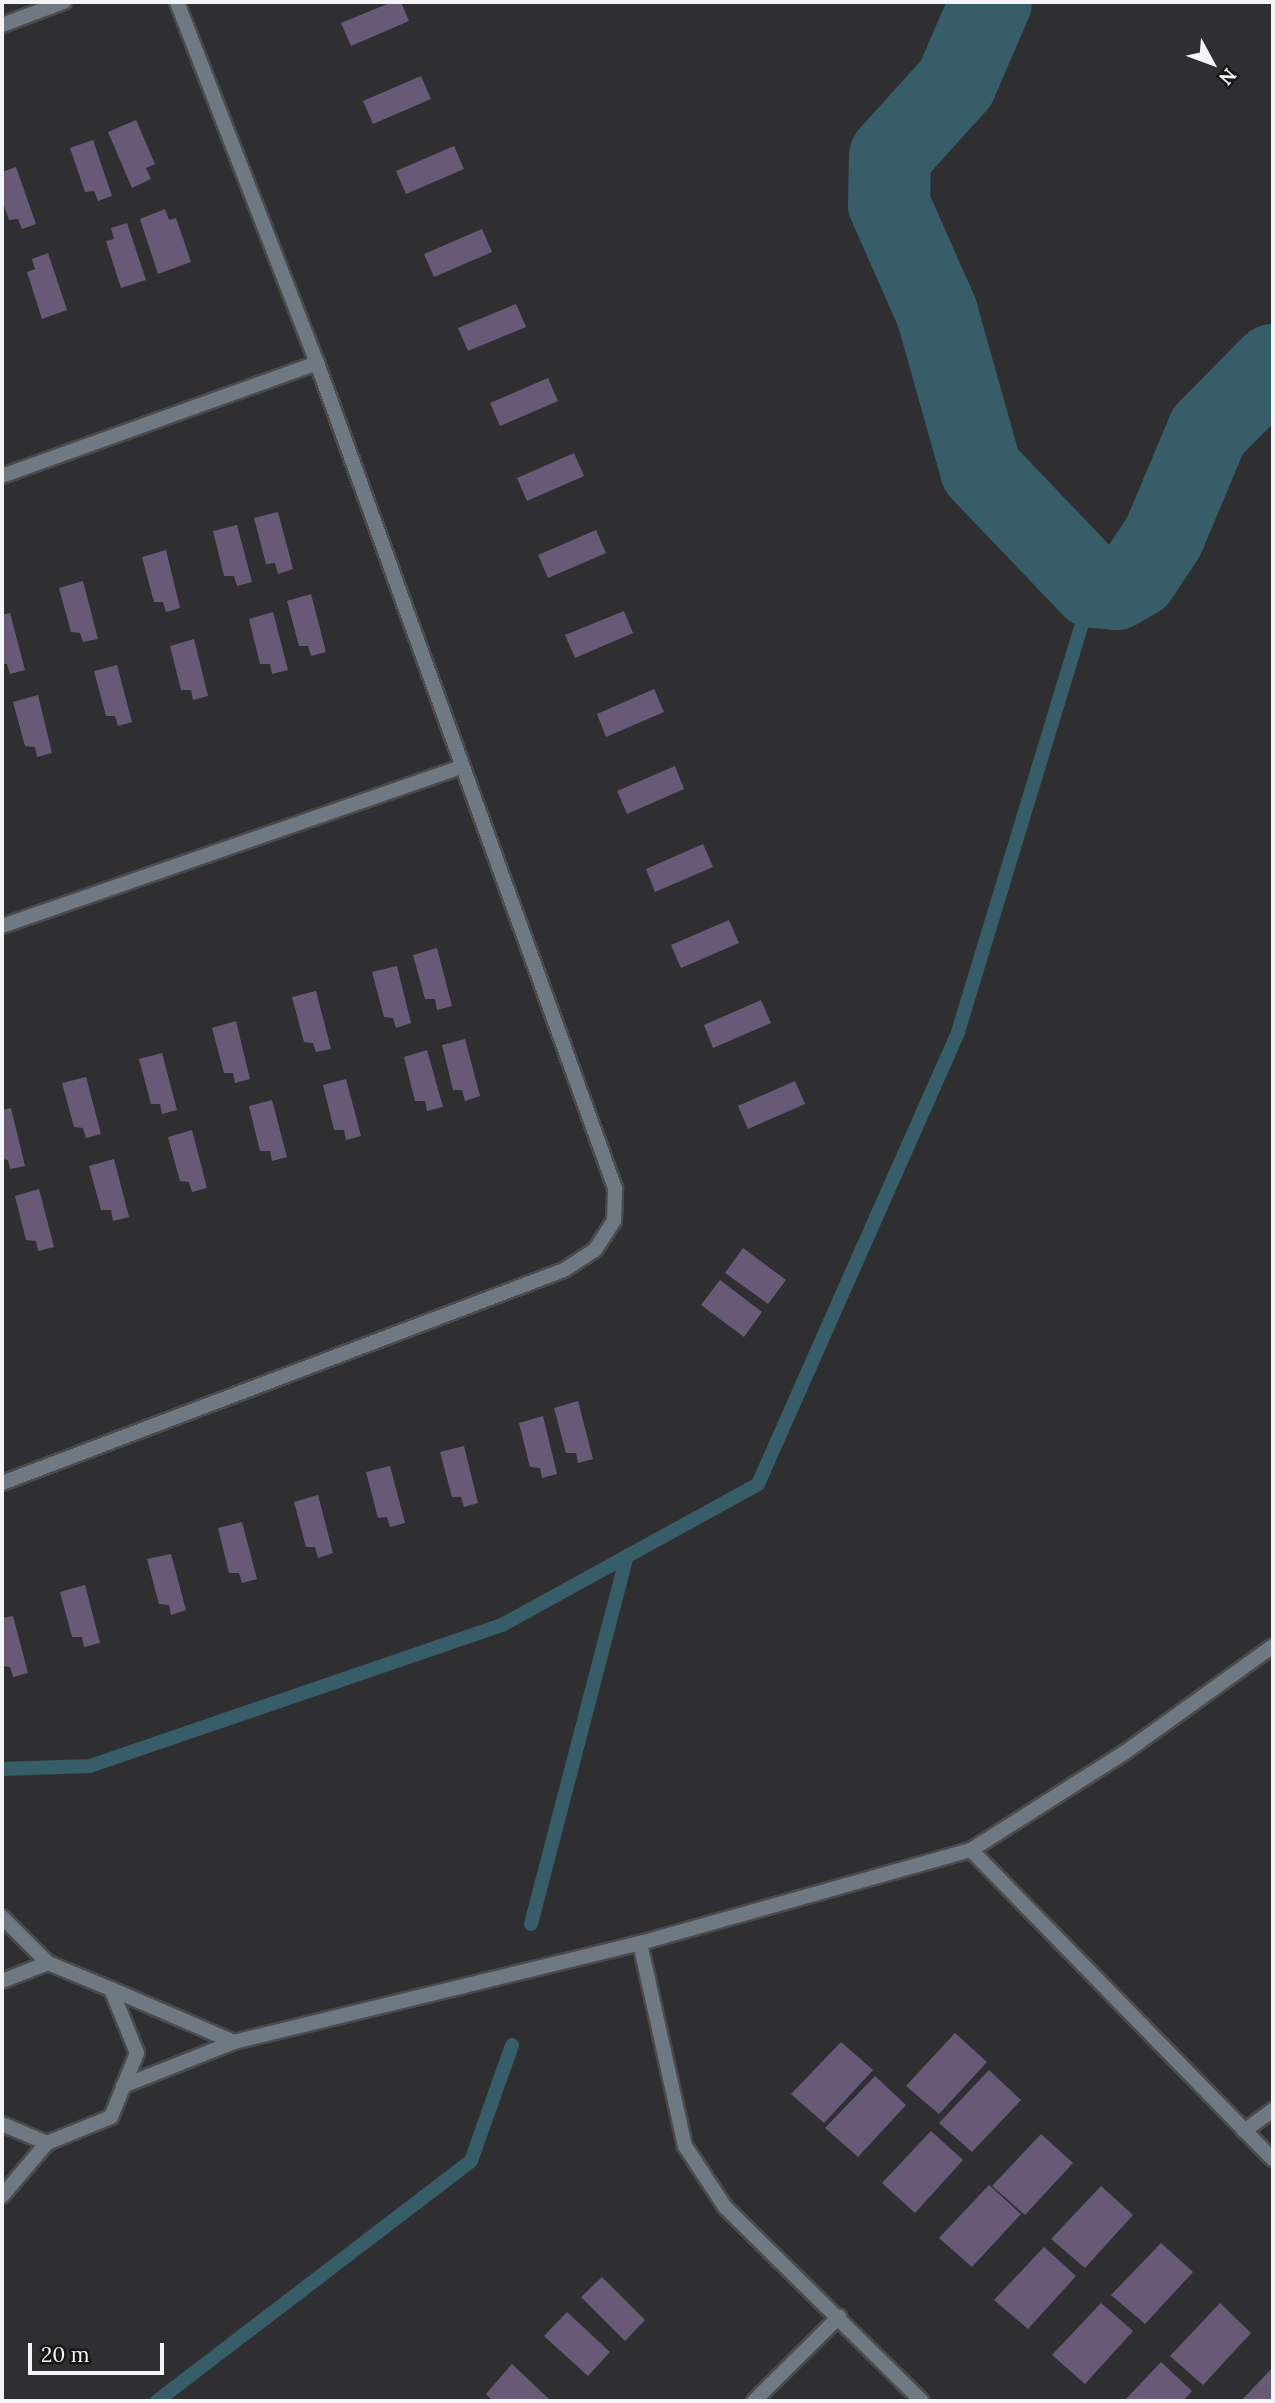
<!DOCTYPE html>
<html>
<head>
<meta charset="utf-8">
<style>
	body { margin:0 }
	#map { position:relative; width:1275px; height:2403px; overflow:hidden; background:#2f2f32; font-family:Lora,serif }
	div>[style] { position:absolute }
	.stream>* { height:14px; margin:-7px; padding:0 7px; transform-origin:7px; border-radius:7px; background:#375d68 }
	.river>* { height:82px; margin:-41px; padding:0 41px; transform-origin:41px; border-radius:41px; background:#375d68 }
	.building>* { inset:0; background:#685a76 }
	.roads { filter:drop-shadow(2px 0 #4b4b4d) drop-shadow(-2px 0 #4b4b4d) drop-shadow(0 2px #4b4b4d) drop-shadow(0 -2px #4b4b4d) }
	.minor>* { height:14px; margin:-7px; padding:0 7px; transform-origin:7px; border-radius:7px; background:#6e7984 }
	.tertiary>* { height:14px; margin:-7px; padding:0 7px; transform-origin:7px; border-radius:7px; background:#6e7984 }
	span { translate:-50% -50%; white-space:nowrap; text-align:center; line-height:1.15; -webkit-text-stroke:7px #171718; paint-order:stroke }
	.frame { position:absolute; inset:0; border:4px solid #f4f4f6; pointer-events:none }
	.north { position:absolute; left:1177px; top:28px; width:70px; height:70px; -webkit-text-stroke:5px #171718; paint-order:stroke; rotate:131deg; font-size:19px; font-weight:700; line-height:28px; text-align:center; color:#f4f4f6 }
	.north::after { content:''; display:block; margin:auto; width:24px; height:32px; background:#f4f4f6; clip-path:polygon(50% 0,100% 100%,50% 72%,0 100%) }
	.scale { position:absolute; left:28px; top:2343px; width:136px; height:32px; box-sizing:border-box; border:4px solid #f4f4f6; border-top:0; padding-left:9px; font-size:21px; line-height:24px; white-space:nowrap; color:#f4f4f6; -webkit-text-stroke:5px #171718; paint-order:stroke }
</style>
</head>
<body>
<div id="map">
	<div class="stream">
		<i style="left:2px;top:1769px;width:88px;rotate:-2deg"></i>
		<i style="left:90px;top:1766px;width:435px;rotate:-18.9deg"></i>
		<i style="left:502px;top:1625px;width:292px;rotate:-28.8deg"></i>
		<i style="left:758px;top:1484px;width:494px;rotate:-66.1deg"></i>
		<i style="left:958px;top:1032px;width:465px;rotate:-73.1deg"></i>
		<i style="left:531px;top:1924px;width:380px;rotate:-75.4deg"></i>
		<i style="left:157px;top:2401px;width:395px;rotate:-37.4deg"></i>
		<i style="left:471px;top:2161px;width:123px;rotate:-70.5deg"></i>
	</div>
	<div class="river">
		<i style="left:991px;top:2px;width:88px;rotate:113.4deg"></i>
		<i style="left:956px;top:83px;width:98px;rotate:132.1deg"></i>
		<i style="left:890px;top:156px;width:48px;rotate:91.2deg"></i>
		<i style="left:889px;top:204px;width:119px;rotate:66.2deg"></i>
		<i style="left:937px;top:313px;width:163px;rotate:74.3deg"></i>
		<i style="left:981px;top:470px;width:162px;rotate:46.3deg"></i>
		<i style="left:1093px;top:587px;width:23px;rotate:5deg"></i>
		<i style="left:1116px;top:589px;width:24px;rotate:-30deg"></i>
		<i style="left:1137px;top:577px;width:49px;rotate:-56.6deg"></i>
		<i style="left:1164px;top:536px;width:114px;rotate:-67.3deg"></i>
		<i style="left:1208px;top:431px;width:93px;rotate:-45.4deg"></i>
	</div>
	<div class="building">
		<i style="clip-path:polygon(392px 2px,401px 2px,409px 21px,351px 46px,341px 23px)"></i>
		<i style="clip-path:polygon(421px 76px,431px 99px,373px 124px,363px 101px)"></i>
		<i style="clip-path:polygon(136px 120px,155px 164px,146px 168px,151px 179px,132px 188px,108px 132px)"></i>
		<i style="clip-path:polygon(93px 140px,112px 196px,98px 201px,94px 191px,85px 192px,70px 148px)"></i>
		<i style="clip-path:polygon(454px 146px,464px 169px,406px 194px,396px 171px)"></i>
		<i style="clip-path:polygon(16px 167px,36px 224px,22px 229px,18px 219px,9px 220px,2px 200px,2px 172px)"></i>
		<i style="clip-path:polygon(165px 209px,169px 220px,176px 218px,191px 262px,158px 274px,140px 219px)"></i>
		<i style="clip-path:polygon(127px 223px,146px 280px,121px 288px,106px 241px,114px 239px,111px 228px)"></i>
		<i style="clip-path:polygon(482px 229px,492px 252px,434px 277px,424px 254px)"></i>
		<i style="clip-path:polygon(48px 253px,67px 310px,42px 319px,27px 272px,35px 269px,32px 259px)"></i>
		<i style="clip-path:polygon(516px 304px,526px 327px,468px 351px,458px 328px)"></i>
		<i style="clip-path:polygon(548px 378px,558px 401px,500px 426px,490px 403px)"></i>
		<i style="clip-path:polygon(574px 453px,584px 476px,527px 501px,517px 478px)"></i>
		<i style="clip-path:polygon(278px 512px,293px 569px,278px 574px,275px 563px,266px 564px,254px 518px)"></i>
		<i style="clip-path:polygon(237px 525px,252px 582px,237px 586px,234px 576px,224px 576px,213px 531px)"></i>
		<i style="clip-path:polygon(596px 530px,606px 553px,548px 578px,538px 555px)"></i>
		<i style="clip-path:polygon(166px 550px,180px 608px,166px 612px,163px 602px,154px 602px,142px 557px)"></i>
		<i style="clip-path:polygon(83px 581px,98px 639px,83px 642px,80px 633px,71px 632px,59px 588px)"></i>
		<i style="clip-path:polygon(311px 594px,326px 652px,311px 656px,308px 646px,299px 646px,287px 601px)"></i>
		<i style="clip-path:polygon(624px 611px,633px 633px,575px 658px,565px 635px)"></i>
		<i style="clip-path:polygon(273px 612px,288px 670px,272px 674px,270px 664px,260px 664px,249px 619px)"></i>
		<i style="clip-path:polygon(10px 613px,25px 670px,10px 674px,7px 664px,2px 664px,2px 615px)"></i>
		<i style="clip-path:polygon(194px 639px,208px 696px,193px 700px,191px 690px,181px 690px,170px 646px)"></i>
		<i style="clip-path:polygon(117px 665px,132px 722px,118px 726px,115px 716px,106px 716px,94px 671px)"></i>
		<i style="clip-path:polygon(654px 689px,664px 712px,606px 737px,597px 714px)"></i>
		<i style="clip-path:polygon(38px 695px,52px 753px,37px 757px,35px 747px,25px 746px,13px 702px)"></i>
		<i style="clip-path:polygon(675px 766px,684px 789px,627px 814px,617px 791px)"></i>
		<i style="clip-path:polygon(703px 844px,713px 867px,655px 892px,646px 869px)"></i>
		<i style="clip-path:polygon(729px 920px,739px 943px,681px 968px,671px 945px)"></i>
		<i style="clip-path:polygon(437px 948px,452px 1006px,437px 1010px,435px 999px,425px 999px,413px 955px)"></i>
		<i style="clip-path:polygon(397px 966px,411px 1023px,396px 1028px,393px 1018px,384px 1017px,372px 972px)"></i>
		<i style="clip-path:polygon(316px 991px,331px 1049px,316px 1052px,313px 1043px,304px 1042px,292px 997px)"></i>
		<i style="clip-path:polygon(761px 1000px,771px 1023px,713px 1048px,704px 1025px)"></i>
		<i style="clip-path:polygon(236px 1021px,250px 1079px,235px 1083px,233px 1073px,224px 1073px,212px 1028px)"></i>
		<i style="clip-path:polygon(465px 1039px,480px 1096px,465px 1101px,462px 1090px,453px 1090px,442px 1045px)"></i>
		<i style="clip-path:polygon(427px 1050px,443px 1107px,427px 1111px,425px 1101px,415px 1101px,404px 1057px)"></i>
		<i style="clip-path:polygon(162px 1053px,177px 1110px,162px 1114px,160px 1104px,151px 1104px,139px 1059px)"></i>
		<i style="clip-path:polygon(86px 1077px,101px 1134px,86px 1138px,83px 1128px,74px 1127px,62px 1083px)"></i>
		<i style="clip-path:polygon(346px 1079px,361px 1136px,346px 1140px,344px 1130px,334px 1130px,323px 1085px)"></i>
		<i style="clip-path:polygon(795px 1081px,805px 1104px,748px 1129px,738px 1106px)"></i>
		<i style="clip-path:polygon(272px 1100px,287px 1157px,272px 1161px,270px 1151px,260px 1151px,249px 1106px)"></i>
		<i style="clip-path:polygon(11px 1108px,25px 1166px,10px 1169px,8px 1160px,2px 1159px,2px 1110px)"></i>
		<i style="clip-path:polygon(192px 1130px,207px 1188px,192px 1192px,189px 1182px,180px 1181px,168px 1137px)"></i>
		<i style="clip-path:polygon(114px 1159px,129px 1217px,113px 1221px,111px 1210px,101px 1210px,89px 1166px)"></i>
		<i style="clip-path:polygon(39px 1189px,54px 1247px,38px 1251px,36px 1241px,26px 1240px,15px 1196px)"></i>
		<i style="clip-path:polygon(743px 1248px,786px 1280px,768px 1304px,725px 1273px)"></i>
		<i style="clip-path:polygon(720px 1280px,762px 1312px,744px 1337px,701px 1305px)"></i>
		<i style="clip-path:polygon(578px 1401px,593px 1459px,578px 1463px,576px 1453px,566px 1453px,554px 1408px)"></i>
		<i style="clip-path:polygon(543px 1416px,557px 1474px,542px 1478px,540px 1468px,530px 1467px,519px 1423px)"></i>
		<i style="clip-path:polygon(464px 1446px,478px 1503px,464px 1507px,461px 1497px,452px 1497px,440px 1452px)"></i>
		<i style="clip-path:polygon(390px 1466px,405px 1523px,390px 1527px,387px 1517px,378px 1518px,366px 1472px)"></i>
		<i style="clip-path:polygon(318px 1495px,333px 1553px,318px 1558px,315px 1547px,306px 1547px,294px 1502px)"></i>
		<i style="clip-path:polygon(242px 1522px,257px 1579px,242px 1583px,239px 1573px,229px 1573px,218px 1528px)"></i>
		<i style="clip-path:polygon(171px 1554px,186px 1610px,171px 1615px,169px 1605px,159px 1604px,147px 1559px)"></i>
		<i style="clip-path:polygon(85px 1585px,100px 1643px,84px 1647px,82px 1637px,72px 1637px,60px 1592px)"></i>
		<i style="clip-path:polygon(13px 1616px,28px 1673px,13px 1677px,10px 1667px,2px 1666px,2px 1618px)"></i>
		<i style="clip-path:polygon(955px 2033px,987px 2062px,939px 2114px,906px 2086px)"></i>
		<i style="clip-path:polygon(841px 2042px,873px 2070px,824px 2123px,791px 2094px)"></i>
		<i style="clip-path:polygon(989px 2070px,1021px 2100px,972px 2152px,939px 2123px)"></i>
		<i style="clip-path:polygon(875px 2076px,906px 2105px,858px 2157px,825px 2128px)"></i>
		<i style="clip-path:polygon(931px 2131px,963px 2160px,915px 2213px,882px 2183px)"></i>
		<i style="clip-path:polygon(1041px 2134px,1073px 2163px,1025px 2215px,992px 2186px)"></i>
		<i style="clip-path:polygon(989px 2185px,1021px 2214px,972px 2267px,939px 2238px)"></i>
		<i style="clip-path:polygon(1101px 2186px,1133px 2215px,1085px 2268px,1051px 2239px)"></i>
		<i style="clip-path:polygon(1161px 2243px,1193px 2272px,1145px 2324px,1111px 2295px)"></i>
		<i style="clip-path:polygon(1044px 2247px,1076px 2276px,1028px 2329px,994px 2300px)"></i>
		<i style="clip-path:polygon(602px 2277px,645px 2320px,625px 2341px,581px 2297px)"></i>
		<i style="clip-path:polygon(1101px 2303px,1133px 2331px,1085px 2384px,1052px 2355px)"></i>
		<i style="clip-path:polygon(1220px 2303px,1251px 2333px,1203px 2385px,1170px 2356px)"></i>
		<i style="clip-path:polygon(567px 2312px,610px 2352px,588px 2376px,544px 2336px)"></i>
		<i style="clip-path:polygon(1161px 2362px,1192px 2391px,1183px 2401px,1124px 2401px)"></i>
		<i style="clip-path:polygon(512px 2364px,551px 2401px,493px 2401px,486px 2394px)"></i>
		<i style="clip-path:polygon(1273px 2367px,1273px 2401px,1241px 2401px)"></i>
	</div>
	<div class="roads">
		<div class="minor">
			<i style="left:2px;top:25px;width:66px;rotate:-20.4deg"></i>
			<i style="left:2px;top:476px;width:335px;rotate:-19.7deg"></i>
			<i style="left:2px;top:926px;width:485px;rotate:-19.1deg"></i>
			<i style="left:2px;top:1483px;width:601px;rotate:-20.76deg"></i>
			<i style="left:564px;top:1270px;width:37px;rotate:-33deg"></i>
			<i style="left:595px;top:1250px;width:35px;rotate:-57deg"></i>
			<i style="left:614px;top:1221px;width:33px;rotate:-88deg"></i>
			<i style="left:615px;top:1188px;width:877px;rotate:-109.86deg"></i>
			<i style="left:317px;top:363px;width:387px;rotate:-111.2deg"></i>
			<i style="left:971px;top:1850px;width:432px;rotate:45.7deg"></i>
			<i style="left:640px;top:1943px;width:208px;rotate:77.5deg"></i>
			<i style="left:685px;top:2146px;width:73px;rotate:56.7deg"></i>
			<i style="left:725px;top:2207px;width:276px;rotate:44.6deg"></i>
			<i style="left:1244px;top:2131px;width:36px;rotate:-36deg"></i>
			<i style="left:754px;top:2401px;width:120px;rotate:-44.7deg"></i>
		</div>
		<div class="tertiary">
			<i style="left:2px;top:1917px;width:65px;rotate:45deg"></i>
			<i style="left:2px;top:1981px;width:49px;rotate:-21.4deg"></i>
			<i style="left:48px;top:1963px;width:68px;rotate:22.4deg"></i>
			<i style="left:111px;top:1989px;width:69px;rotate:67.9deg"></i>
			<i style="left:137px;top:2053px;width:69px;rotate:112.1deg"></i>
			<i style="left:111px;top:2117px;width:69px;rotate:157.9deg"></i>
			<i style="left:47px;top:2143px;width:49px;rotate:-157.1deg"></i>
			<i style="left:111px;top:1989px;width:134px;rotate:23.3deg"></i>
			<i style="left:123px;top:2086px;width:119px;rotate:-21.6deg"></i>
			<i style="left:234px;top:2042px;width:418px;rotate:-13.7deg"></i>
			<i style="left:640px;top:1943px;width:344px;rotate:-15.7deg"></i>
			<i style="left:971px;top:1850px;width:181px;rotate:-32.4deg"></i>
			<i style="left:1124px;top:1753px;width:183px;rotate:-35.7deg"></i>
			<i style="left:2px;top:2196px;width:70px;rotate:-49.7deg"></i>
		</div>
	</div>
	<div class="frame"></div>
	<div class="north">N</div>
	<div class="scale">20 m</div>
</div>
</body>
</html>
